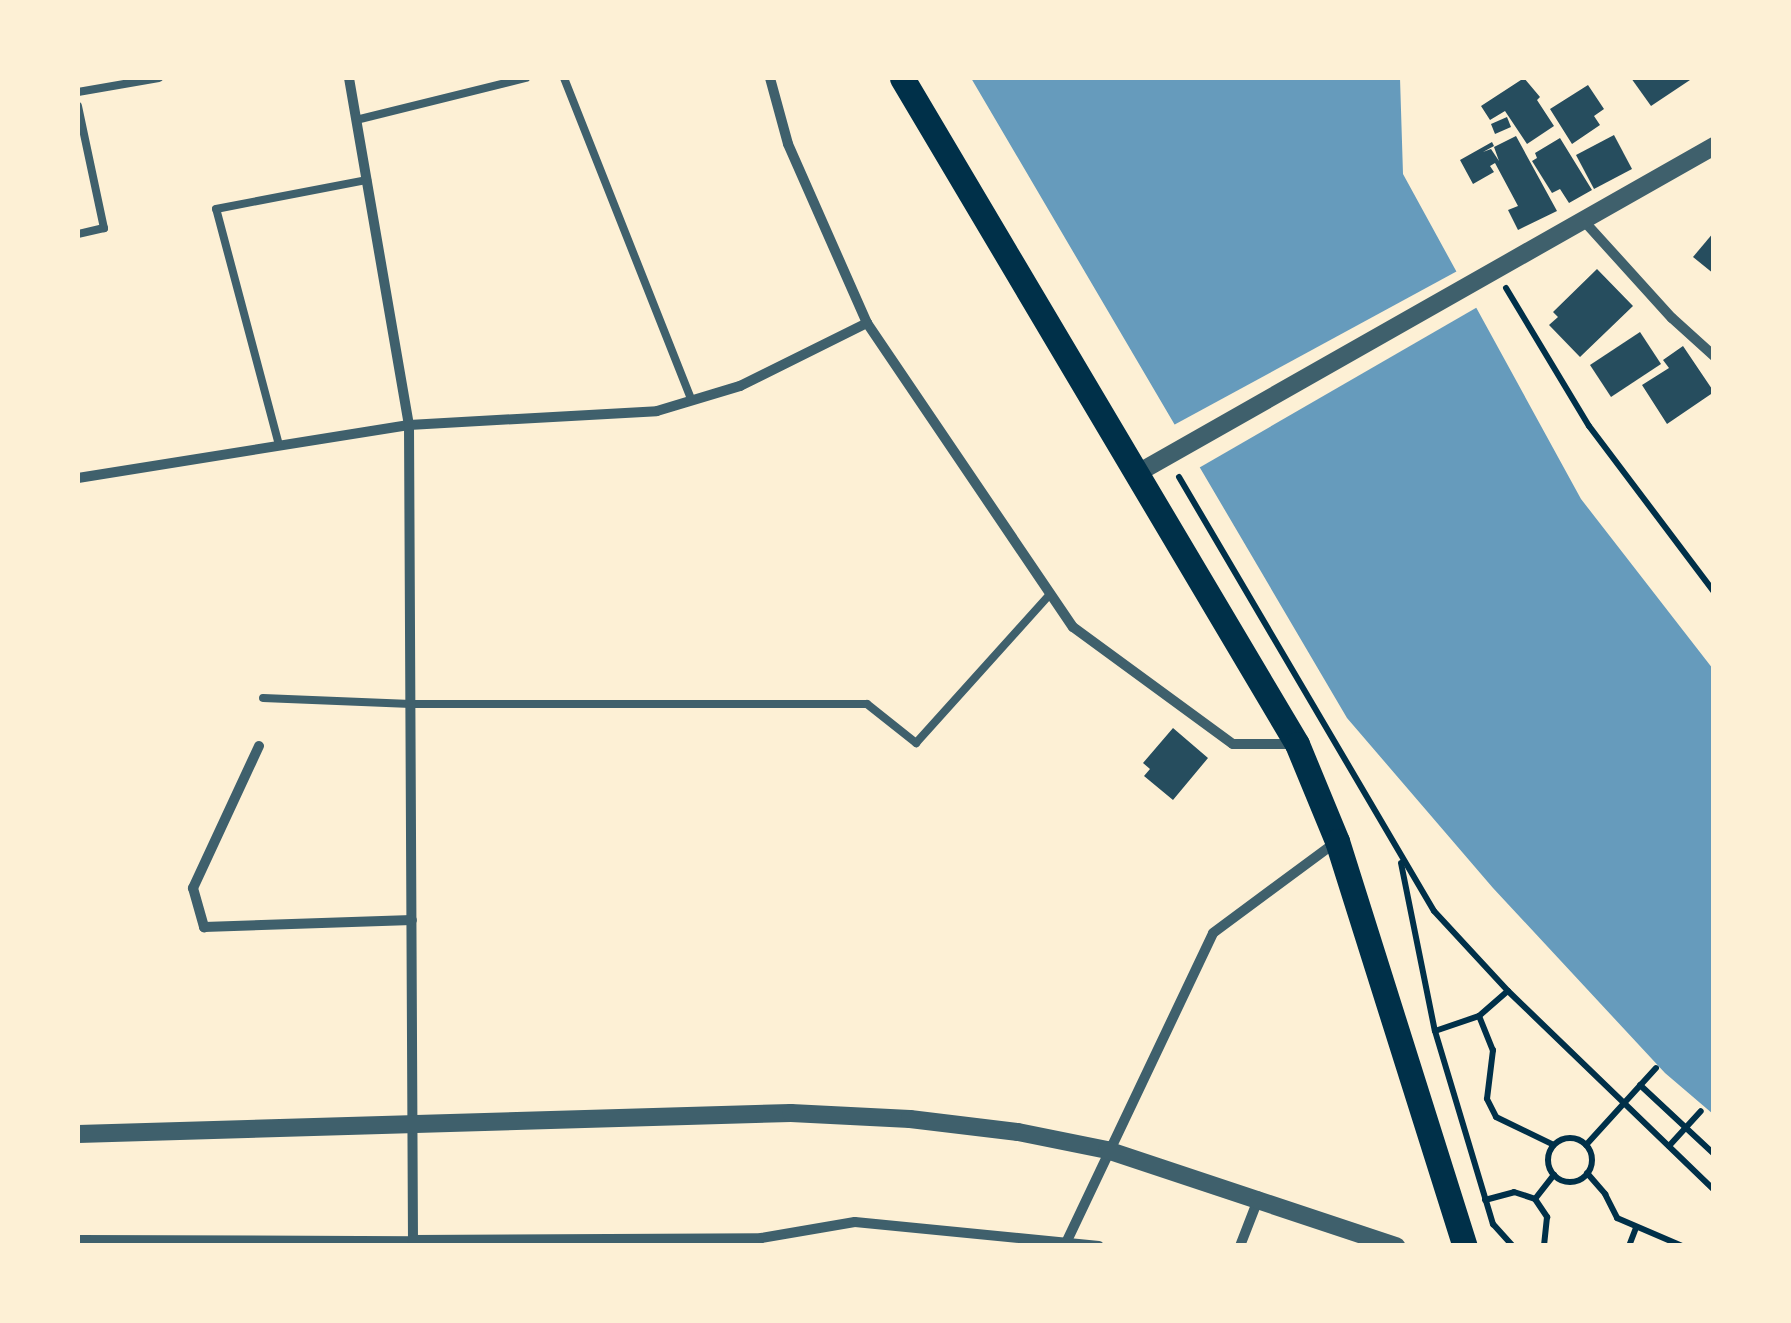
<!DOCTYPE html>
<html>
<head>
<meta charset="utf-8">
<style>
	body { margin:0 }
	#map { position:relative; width:1791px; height:1323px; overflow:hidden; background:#fdf0d5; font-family:"Varela Round",sans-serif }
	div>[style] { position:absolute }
	.water>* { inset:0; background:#669bbc }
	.pier>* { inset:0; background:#fdf0d5 }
	.building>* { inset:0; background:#264d5e }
	.path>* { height:6px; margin:-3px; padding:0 3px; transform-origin:3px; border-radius:3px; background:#003049 }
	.path>.ring { margin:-3px; padding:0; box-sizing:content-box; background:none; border:6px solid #003049; border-radius:50% }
	.service>* { height:8px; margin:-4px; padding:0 4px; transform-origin:4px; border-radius:4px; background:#3f606c }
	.minor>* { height:10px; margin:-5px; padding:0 5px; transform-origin:5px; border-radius:5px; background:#3f606c }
	.tertiary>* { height:18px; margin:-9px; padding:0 9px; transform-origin:9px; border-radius:9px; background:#3f606c }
	.primary>* { height:25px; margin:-12.5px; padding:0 12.5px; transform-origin:12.5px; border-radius:12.5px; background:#003049 }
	span { translate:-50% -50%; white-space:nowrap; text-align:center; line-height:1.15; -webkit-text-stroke:8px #fdf0d5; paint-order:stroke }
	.frame { position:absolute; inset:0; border:80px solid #fdf0d5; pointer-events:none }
</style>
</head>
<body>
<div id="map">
	<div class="water">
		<i style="clip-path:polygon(971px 78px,1400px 78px,1403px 174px,1581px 499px,1713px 669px,1713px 1114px,1665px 1073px,1493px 888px,1347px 718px)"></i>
	</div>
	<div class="pier">
		<i style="clip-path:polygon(1461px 269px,1481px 305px,1197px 469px,1172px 426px)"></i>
	</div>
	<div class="building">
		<i style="clip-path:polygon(1524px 78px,1540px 97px,1537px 100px,1554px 126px,1527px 144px,1505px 111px,1490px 120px,1481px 106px)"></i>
		<i style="clip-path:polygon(1631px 78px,1693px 78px,1651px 106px)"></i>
		<i style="clip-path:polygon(1588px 85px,1604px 109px,1594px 116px,1600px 125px,1572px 144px,1550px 109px)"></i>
		<i style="clip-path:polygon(1507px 117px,1511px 127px,1495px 134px,1491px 124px)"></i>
		<i style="clip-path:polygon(1614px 135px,1632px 169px,1594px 189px,1576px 155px)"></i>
		<i style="clip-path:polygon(1516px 136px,1557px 211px,1518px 230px,1508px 210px,1518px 206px,1495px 163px,1490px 166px,1494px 172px,1473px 184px,1460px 160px,1492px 142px,1494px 146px,1483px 152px,1491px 149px,1499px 161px,1494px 147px)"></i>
		<i style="clip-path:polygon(1560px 138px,1592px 190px,1569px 203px,1560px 189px,1552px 193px,1532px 161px,1537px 158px,1535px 153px)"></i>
		<i style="clip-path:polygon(1714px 232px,1714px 274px,1693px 257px)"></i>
		<i style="clip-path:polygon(1597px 269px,1633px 306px,1580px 357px,1549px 325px,1558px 317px,1553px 312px)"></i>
		<i style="clip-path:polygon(1640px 332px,1661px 364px,1611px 397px,1590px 365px)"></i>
		<i style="clip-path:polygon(1683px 346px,1714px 392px,1667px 424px,1642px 385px,1669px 368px,1663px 360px)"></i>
		<i style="clip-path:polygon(1173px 728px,1208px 758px,1173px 800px,1144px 776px,1150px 769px,1143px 763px)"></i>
	</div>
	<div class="path">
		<i style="left:1506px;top:288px;width:161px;rotate:59deg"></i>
		<i style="left:1589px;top:426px;width:208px;rotate:53deg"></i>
		<i style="left:1179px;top:477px;width:503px;rotate:59.56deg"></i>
		<i style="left:1434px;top:911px;width:109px;rotate:47.2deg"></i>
		<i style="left:1508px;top:991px;width:286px;rotate:44deg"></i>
		<i style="left:1401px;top:863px;width:171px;rotate:78.6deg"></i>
		<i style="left:1435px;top:1031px;width:202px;rotate:73.3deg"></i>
		<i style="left:1493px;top:1224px;width:30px;rotate:48deg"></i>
		<i style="left:1479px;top:1016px;width:37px;rotate:68deg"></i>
		<i style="left:1493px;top:1050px;width:49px;rotate:97deg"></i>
		<i style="left:1487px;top:1099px;width:20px;rotate:63deg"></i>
		<i style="left:1496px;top:1117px;width:64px;rotate:25.8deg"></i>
		<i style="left:1435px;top:1031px;width:46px;rotate:-18.8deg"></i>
		<i style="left:1479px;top:1016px;width:38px;rotate:-41deg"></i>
		<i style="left:1640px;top:1085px;width:101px;rotate:43deg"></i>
		<i class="ring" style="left:1548px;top:1138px;width:38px;height:38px"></i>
		<i style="left:1586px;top:1145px;width:104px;rotate:-47.7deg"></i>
		<i style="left:1669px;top:1146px;width:47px;rotate:-47.6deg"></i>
		<i style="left:1587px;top:1173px;width:28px;rotate:49deg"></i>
		<i style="left:1605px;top:1194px;width:27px;rotate:63deg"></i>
		<i style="left:1617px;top:1218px;width:71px;rotate:23.3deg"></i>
		<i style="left:1535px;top:1199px;width:31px;rotate:-52deg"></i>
		<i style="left:1485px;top:1200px;width:30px;rotate:-15deg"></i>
		<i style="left:1514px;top:1192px;width:22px;rotate:18deg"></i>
		<i style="left:1535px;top:1199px;width:22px;rotate:56deg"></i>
		<i style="left:1547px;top:1217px;width:29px;rotate:96deg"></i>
		<i style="left:1629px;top:1246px;width:19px;rotate:-69deg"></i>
	</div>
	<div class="service">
		<i style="left:564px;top:78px;width:345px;rotate:68.4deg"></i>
		<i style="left:78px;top:92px;width:82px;rotate:-9.8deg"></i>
		<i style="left:78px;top:106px;width:125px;rotate:78deg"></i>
		<i style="left:104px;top:228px;width:27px;rotate:167deg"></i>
		<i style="left:356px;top:120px;width:175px;rotate:-13.9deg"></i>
		<i style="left:279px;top:445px;width:244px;rotate:-104.9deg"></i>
		<i style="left:216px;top:209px;width:154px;rotate:-10.9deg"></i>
		<i style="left:263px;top:698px;width:148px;rotate:2.3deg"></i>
		<i style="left:411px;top:704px;width:456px"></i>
		<i style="left:867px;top:704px;width:63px;rotate:38.5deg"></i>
		<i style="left:916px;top:743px;width:200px;rotate:-48deg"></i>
		<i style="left:78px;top:1239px;width:335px;rotate:0.2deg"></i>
	</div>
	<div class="minor">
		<i style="left:349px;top:78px;width:352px;rotate:80.2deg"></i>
		<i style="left:409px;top:425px;width:821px;rotate:89.72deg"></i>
		<i style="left:770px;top:78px;width:68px;rotate:74.7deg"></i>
		<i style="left:788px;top:144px;width:196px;rotate:66.2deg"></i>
		<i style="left:867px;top:323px;width:367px;rotate:55.9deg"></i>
		<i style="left:1073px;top:627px;width:198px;rotate:36.2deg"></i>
		<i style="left:1233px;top:744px;width:63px"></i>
		<i style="left:1583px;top:220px;width:132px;rotate:47.8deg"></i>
		<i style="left:1672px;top:318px;width:57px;rotate:42.1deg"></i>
		<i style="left:78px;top:478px;width:335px;rotate:-9.1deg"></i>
		<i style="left:409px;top:425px;width:248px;rotate:-3.2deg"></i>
		<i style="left:657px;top:411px;width:87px;rotate:-16.8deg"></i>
		<i style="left:740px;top:386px;width:142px;rotate:-26.4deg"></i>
		<i style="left:259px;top:746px;width:157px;rotate:114.9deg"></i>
		<i style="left:193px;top:888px;width:41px;rotate:74.2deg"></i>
		<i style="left:204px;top:927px;width:208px;rotate:-1.9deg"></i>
		<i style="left:413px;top:1240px;width:348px;rotate:-0.3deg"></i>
		<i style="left:761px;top:1238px;width:95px;rotate:-9.7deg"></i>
		<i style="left:855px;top:1222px;width:245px;rotate:5.6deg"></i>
		<i style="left:1065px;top:1245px;width:345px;rotate:-64.6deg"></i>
		<i style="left:1213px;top:933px;width:153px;rotate:-36.5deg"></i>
		<i style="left:1240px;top:1246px;width:53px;rotate:-68.8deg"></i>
	</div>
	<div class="tertiary">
		<i style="left:1136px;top:474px;width:665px;rotate:-29.57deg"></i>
		<i style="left:78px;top:1134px;width:713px;rotate:-1.69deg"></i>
		<i style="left:791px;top:1113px;width:119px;rotate:2.9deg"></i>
		<i style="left:910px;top:1119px;width:109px;rotate:6.9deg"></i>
		<i style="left:1018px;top:1132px;width:91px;rotate:11.4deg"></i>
		<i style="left:1107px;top:1150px;width:305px;rotate:18.4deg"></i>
	</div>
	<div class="primary">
		<i style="left:902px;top:78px;width:774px;rotate:59.33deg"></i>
		<i style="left:1297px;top:744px;width:105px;rotate:67.6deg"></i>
		<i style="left:1337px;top:841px;width:425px;rotate:72.5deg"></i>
	</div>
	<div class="frame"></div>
</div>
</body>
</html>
